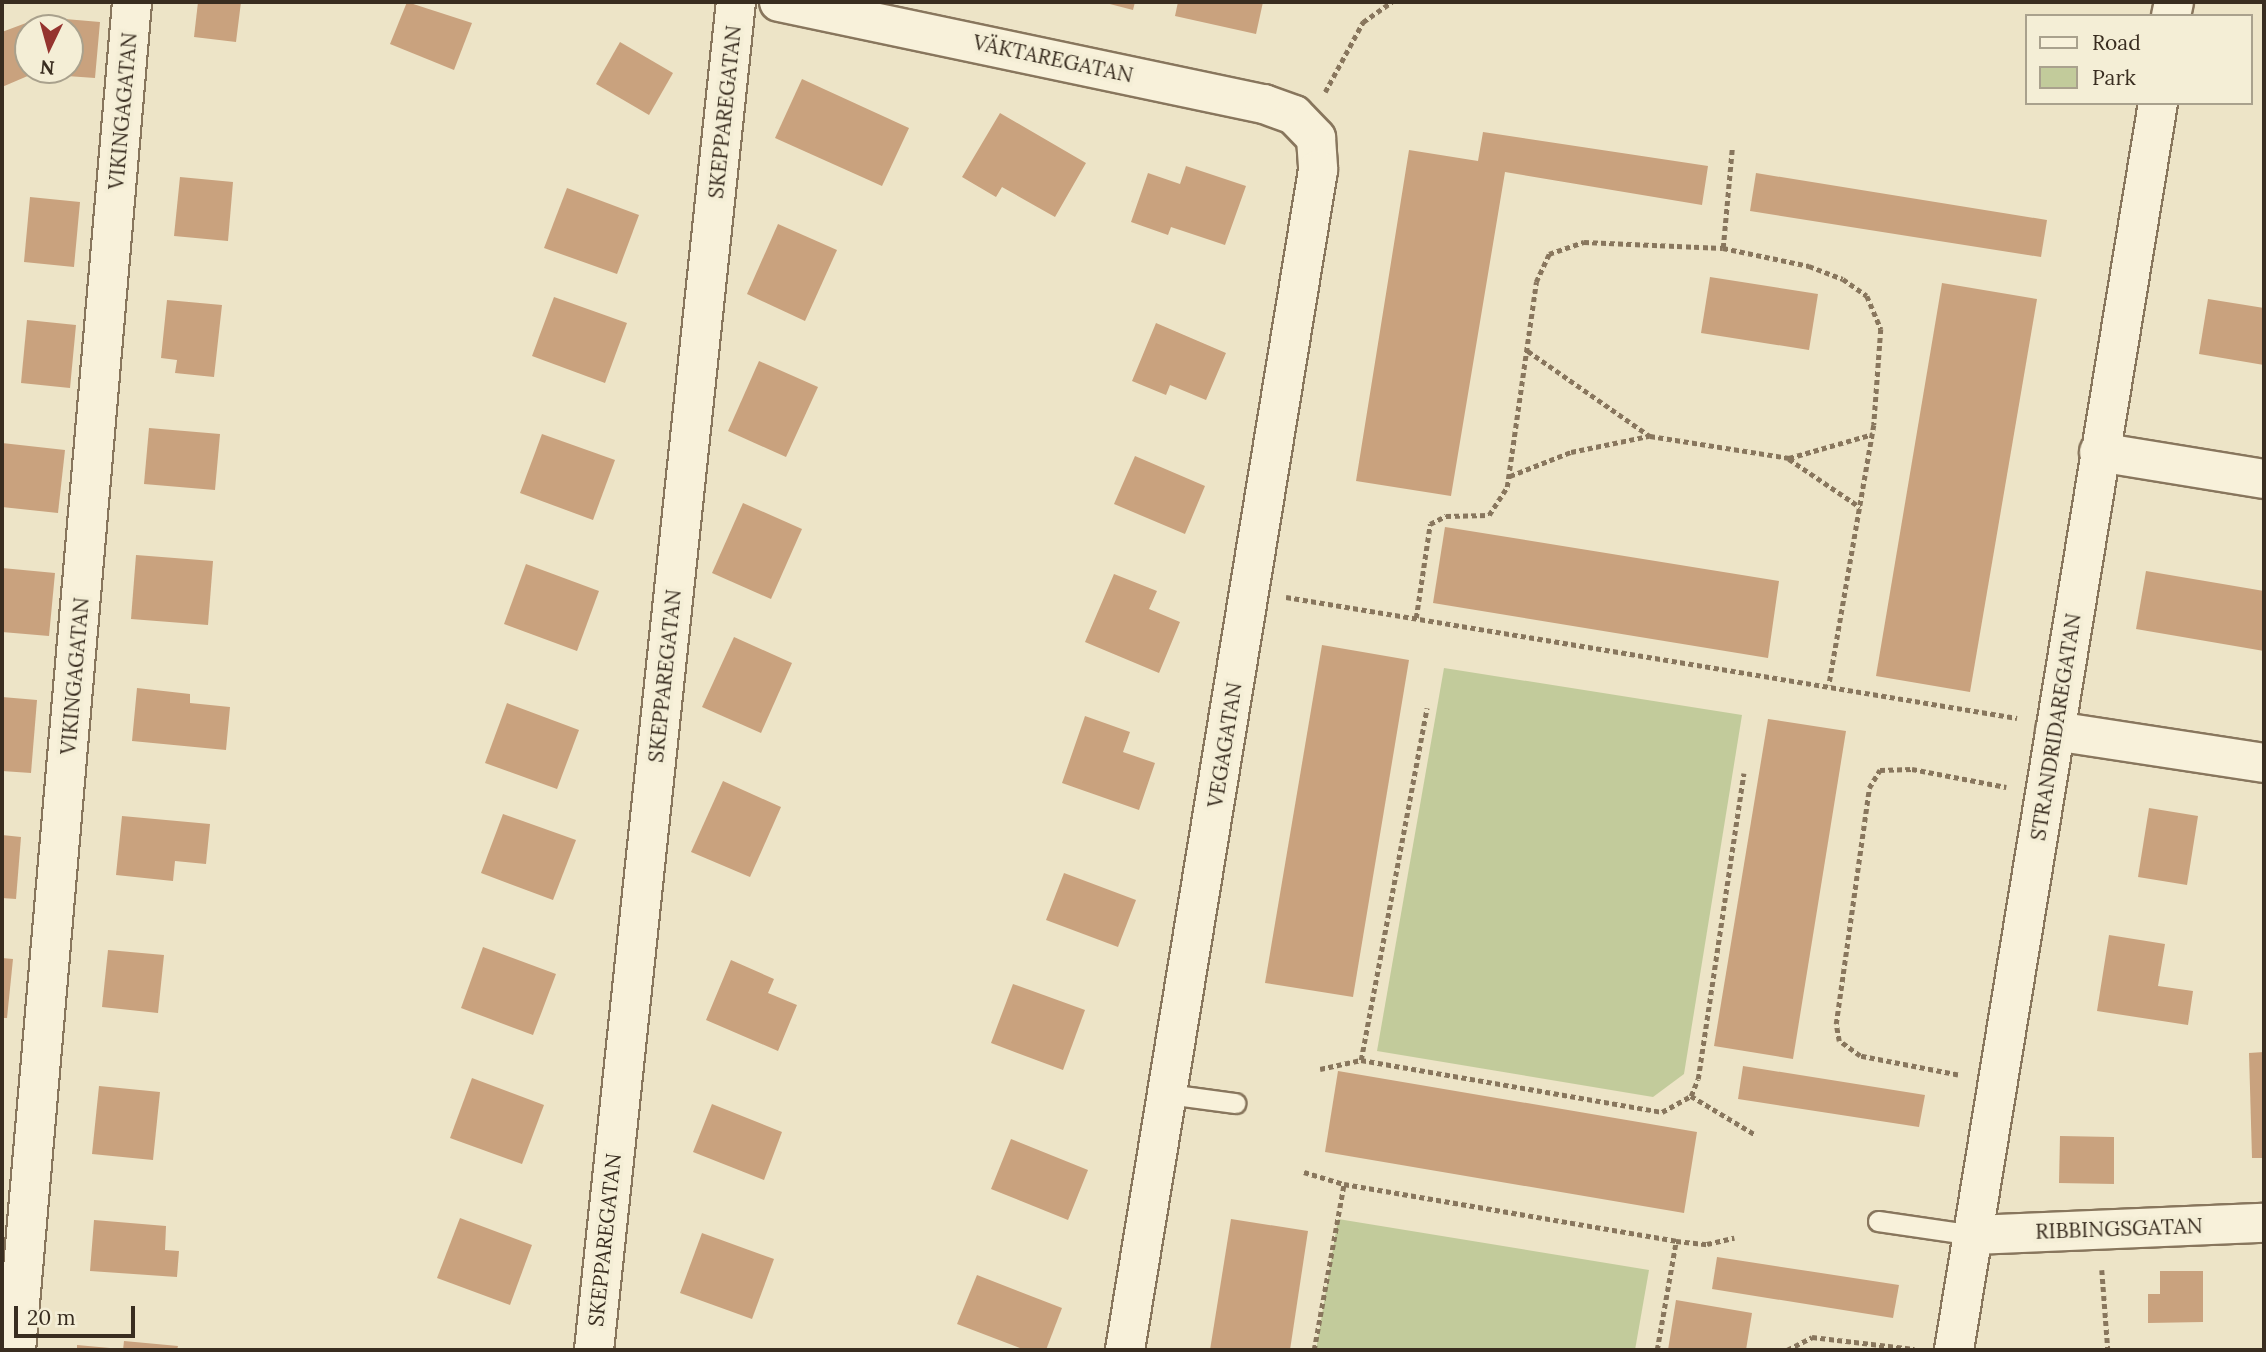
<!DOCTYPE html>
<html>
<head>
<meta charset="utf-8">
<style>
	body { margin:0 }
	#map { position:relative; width:2266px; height:1352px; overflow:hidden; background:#ede4c7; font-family:Lora,serif }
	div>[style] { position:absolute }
	.green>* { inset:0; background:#c2cb9b }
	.building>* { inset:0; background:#c9a27e }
	.path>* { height:4.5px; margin-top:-2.25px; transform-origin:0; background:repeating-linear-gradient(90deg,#88765d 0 5px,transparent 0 8.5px) }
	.roads { filter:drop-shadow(2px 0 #88765d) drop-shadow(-2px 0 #88765d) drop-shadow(0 2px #88765d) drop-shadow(0 -2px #88765d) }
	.service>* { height:19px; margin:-9.5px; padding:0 9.5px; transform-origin:9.5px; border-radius:9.5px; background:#f8f1da }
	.minor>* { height:38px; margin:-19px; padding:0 19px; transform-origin:19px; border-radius:19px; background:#f8f1da }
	span { translate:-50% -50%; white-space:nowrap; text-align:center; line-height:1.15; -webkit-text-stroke:7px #f4eed6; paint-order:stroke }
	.street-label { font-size:21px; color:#392d20 }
	.frame { position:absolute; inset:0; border:4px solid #392d20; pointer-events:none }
	.legend { position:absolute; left:2025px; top:14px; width:228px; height:91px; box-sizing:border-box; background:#f4eed6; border:2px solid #a9a18d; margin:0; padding:9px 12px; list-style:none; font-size:21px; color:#392d20 }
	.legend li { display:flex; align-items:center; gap:14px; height:35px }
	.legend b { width:35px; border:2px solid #a9a18d }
	.north { position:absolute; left:14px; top:14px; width:70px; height:70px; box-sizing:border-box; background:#f4eed6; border:2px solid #a9a18d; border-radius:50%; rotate:185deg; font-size:19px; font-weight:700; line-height:28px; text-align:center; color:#392d20 }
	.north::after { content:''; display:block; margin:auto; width:24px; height:32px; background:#95342f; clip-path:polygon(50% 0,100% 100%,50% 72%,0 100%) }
	.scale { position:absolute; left:14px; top:1306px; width:121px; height:32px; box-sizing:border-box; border:4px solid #392d20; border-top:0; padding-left:9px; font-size:21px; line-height:24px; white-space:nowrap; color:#392d20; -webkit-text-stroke:5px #f4eed6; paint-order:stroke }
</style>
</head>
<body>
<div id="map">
	<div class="green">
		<i style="clip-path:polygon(1444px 668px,1742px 715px,1684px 1074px,1653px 1097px,1377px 1051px)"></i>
		<i style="clip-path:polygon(1338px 1219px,1649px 1270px,1635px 1350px,1316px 1350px)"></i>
	</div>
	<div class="building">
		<i style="clip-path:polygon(198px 2px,241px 2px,236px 42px,194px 37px)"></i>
		<i style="clip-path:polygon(407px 2px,472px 23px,454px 70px,390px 44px)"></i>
		<i style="clip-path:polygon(1102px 2px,1135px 2px,1133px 10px)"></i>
		<i style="clip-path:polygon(1178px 2px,1263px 2px,1256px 34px,1175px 16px)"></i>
		<i style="clip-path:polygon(42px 17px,100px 22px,95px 78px,39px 74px,39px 70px,70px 70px,70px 28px,28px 28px,30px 75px,2px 87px,2px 32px)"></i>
		<i style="clip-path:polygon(620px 42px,673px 73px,649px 115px,596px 84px)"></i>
		<i style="clip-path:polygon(802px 79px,909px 128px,882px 186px,775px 138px)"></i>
		<i style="clip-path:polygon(1000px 113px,1086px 163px,1055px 217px,1002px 187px,996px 197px,962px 177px)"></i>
		<i style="clip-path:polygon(1483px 132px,1708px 166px,1702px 205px,1505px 172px,1451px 496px,1356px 481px,1409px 150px,1478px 161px)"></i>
		<i style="clip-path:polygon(1186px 166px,1246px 186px,1225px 245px,1171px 227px,1168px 235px,1131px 222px,1148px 173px,1180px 184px)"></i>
		<i style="clip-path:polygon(1756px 173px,2047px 220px,2041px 257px,1750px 211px)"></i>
		<i style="clip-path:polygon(180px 177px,233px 182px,228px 241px,174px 236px)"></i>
		<i style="clip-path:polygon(567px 188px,639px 215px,617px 274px,544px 248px)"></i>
		<i style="clip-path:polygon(30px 197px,80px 202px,74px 267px,24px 262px)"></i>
		<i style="clip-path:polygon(778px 224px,837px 250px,805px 321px,747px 294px)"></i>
		<i style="clip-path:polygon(1710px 277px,1818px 294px,1809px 350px,1701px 333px)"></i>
		<i style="clip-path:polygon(1942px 283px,2037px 299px,1970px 692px,1876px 676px)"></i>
		<i style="clip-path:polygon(554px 297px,627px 323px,605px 383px,532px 356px)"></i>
		<i style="clip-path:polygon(2208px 299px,2264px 308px,2264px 365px,2199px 354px)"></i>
		<i style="clip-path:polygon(167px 300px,222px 305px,214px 377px,175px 373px,177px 360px,161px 358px)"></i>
		<i style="clip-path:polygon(27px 320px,76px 325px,70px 388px,21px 383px)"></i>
		<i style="clip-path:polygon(1156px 323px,1226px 353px,1206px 400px,1170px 385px,1166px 395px,1132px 381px)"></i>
		<i style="clip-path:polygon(759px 361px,818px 387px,786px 457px,728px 431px)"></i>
		<i style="clip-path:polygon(149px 428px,220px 434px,215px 490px,144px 484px)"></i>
		<i style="clip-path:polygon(542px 434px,615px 460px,593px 520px,520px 493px)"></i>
		<i style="clip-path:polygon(2px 443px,65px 450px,58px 513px,2px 507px)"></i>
		<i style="clip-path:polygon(1135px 456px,1205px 486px,1185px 534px,1114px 504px)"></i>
		<i style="clip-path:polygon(743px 503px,802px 529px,771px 599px,712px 573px)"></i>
		<i style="clip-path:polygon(1445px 527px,1779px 581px,1768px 658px,1433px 603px)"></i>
		<i style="clip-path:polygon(136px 555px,213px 561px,208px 625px,131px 619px)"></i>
		<i style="clip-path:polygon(526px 564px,599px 591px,577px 651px,504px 624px)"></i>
		<i style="clip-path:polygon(2px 568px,55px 573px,49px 636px,2px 632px)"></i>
		<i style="clip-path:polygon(2146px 571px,2264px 591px,2264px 651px,2136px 629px)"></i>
		<i style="clip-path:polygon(1114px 574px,1157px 591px,1149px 609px,1180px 622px,1159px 673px,1085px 642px)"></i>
		<i style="clip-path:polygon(734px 637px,792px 663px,761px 733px,702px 707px)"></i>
		<i style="clip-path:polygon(1322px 645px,1409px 660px,1353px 997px,1265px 983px)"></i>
		<i style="clip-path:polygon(137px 688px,190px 694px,190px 703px,230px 707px,226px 750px,132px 741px)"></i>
		<i style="clip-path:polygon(2px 697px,37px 700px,31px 773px,2px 771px)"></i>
		<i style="clip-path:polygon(507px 703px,579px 730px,557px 789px,485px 763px)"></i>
		<i style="clip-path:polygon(1085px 716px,1130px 732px,1123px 752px,1155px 763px,1139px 810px,1062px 783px)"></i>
		<i style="clip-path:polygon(1768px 719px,1846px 731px,1793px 1059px,1714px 1046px)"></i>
		<i style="clip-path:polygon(723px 781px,781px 807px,750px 877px,691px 852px)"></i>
		<i style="clip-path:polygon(2149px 808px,2198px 816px,2187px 885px,2138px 877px)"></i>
		<i style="clip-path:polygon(503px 814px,576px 840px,553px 900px,481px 873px)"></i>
		<i style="clip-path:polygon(122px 816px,210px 824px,206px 864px,175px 861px,173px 881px,116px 875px)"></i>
		<i style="clip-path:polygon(2px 835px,21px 837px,16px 899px,2px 898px)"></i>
		<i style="clip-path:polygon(1064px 873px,1136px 900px,1118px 947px,1046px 920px)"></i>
		<i style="clip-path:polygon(2109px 935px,2165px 944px,2158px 986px,2193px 991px,2188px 1025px,2097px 1011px)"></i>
		<i style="clip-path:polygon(483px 947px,556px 974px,533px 1035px,461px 1008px)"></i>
		<i style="clip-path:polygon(108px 950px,164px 955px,158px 1013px,102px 1007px)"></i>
		<i style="clip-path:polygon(2px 958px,13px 959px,7px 1018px,2px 1018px)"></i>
		<i style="clip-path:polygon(731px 960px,774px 979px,768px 993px,797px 1005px,778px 1051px,706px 1020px)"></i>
		<i style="clip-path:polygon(1013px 984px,1085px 1010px,1063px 1070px,991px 1043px)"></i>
		<i style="clip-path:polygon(2264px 1052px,2264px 1158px,2252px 1158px,2249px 1053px)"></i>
		<i style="clip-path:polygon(1743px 1066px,1925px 1095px,1919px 1127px,1738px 1099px)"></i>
		<i style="clip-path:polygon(1338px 1071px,1697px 1132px,1684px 1213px,1325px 1152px)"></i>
		<i style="clip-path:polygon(472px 1078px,544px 1105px,522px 1164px,450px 1138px)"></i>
		<i style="clip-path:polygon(99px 1086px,160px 1092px,153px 1160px,92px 1154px)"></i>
		<i style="clip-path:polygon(712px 1104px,782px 1132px,764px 1180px,693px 1152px)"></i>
		<i style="clip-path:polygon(2060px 1136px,2114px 1137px,2114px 1184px,2059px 1183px)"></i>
		<i style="clip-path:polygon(1011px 1139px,1088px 1170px,1068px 1220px,991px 1189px)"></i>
		<i style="clip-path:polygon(460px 1218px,532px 1245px,510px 1305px,437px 1278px)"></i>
		<i style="clip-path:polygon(1231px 1219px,1308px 1231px,1290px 1350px,1210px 1350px)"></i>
		<i style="clip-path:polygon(94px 1220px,166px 1226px,165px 1250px,179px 1251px,177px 1277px,90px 1271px)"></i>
		<i style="clip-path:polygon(702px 1233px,774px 1259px,752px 1319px,680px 1293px)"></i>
		<i style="clip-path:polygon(1717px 1257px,1899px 1285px,1893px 1318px,1712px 1289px)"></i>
		<i style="clip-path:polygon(2160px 1271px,2203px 1271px,2203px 1322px,2148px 1323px,2148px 1294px,2160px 1294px)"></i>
		<i style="clip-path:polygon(977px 1275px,1062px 1308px,1046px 1350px,1025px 1350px,957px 1324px)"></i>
		<i style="clip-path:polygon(1676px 1300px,1752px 1313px,1746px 1350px,1668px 1350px)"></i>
		<i style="clip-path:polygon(124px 1341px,178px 1346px,177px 1350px,123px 1350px)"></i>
		<i style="clip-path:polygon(77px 1345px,110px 1348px,110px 1350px,77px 1350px)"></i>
	</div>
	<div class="path">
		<i style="left:1325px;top:92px;width:80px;rotate:-61.5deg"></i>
		<i style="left:1363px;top:22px;width:35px;rotate:-35deg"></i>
		<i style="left:1723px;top:248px;width:99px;rotate:-84.8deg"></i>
		<i style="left:1528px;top:351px;width:149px;rotate:34.9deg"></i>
		<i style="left:1650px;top:436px;width:141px;rotate:9deg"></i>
		<i style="left:1789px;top:458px;width:87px;rotate:-15.9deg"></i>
		<i style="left:1789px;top:459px;width:86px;rotate:34.1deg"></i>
		<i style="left:1510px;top:476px;width:66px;rotate:-21.5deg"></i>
		<i style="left:1571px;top:452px;width:80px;rotate:-11.6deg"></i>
		<i style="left:1286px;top:597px;width:741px;rotate:9.4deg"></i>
		<i style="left:1416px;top:618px;width:95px;rotate:-81.5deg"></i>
		<i style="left:1430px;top:524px;width:18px;rotate:-27deg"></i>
		<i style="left:1446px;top:516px;width:43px;rotate:-1.3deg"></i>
		<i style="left:1489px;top:515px;width:33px;rotate:-57deg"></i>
		<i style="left:1507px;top:487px;width:207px;rotate:-81.9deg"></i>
		<i style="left:1536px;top:282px;width:31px;rotate:-65deg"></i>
		<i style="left:1549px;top:254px;width:37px;rotate:-19deg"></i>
		<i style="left:1584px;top:242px;width:139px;rotate:2.5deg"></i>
		<i style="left:1723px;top:248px;width:88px;rotate:11.8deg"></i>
		<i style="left:1809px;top:266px;width:36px;rotate:21deg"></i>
		<i style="left:1843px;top:279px;width:29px;rotate:35deg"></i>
		<i style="left:1867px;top:296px;width:36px;rotate:67deg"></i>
		<i style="left:1881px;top:329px;width:96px;rotate:94.2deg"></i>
		<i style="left:1874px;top:425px;width:264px;rotate:99.8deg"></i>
		<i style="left:1361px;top:1060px;width:358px;rotate:-79.4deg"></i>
		<i style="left:1320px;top:1069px;width:42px;rotate:-12.4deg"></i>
		<i style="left:1361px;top:1060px;width:305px;rotate:9.8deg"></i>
		<i style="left:1662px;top:1112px;width:33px;rotate:-29deg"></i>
		<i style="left:1691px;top:1096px;width:76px;rotate:31deg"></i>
		<i style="left:1958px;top:1075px;width:100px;rotate:-169deg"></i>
		<i style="left:1860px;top:1056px;width:26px;rotate:-144deg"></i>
		<i style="left:1839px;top:1041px;width:17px;rotate:-100deg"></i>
		<i style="left:1836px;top:1024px;width:238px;rotate:-82deg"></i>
		<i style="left:1869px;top:788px;width:21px;rotate:-59deg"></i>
		<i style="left:1880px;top:770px;width:32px;rotate:-2deg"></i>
		<i style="left:1912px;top:769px;width:96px;rotate:10.8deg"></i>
		<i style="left:1691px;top:1096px;width:18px;rotate:-68deg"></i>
		<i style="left:1698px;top:1079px;width:309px;rotate:-81.5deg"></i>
		<i style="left:1304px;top:1172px;width:42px;rotate:16.7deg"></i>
		<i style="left:1344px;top:1184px;width:337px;rotate:9.7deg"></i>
		<i style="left:1676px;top:1241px;width:31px;rotate:6deg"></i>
		<i style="left:1707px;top:1244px;width:28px;rotate:-13deg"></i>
		<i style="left:2102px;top:1270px;width:80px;rotate:85.7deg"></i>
		<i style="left:1314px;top:1350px;width:169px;rotate:-79.8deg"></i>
		<i style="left:1657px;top:1350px;width:111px;rotate:-80.1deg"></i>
		<i style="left:1787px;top:1350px;width:28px;rotate:-27deg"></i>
		<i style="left:1812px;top:1337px;width:103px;rotate:6.7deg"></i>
	</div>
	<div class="roads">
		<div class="service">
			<i style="left:1168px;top:1094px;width:68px;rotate:7.7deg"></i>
			<i style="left:1878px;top:1221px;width:97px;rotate:8.3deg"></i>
		</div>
		<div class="minor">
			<i style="left:779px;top:2px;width:496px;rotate:11.9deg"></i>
			<i style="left:1264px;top:104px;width:32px;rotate:20deg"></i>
			<i style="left:1294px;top:115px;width:32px;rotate:46deg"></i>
			<i style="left:1316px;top:138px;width:32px;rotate:86deg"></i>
			<i style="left:1318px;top:170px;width:1196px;rotate:99.29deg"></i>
			<i style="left:2171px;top:16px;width:14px;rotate:-78deg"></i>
			<i style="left:2099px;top:452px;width:167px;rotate:9.3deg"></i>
			<i style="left:2055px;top:731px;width:211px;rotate:8.7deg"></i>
			<i style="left:1974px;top:1235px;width:290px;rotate:-2.4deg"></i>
			<i style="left:16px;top:1350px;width:1353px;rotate:-85.08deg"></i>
			<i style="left:594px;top:1350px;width:1355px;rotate:-83.99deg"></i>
			<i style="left:1954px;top:1350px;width:1264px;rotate:-80.71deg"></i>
		</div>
	</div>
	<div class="street-label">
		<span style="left:1053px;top:59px;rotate:12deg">VÄKTAREGATAN</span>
		<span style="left:123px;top:111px;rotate:-85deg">VIKINGAGATAN</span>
		<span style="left:725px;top:112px;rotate:-84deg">SKEPPAREGATAN</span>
		<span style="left:75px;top:676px;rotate:-85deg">VIKINGAGATAN</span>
		<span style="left:665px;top:676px;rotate:-84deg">SKEPPAREGATAN</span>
		<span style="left:2056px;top:727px;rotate:-81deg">STRANDRIDAREGATAN</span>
		<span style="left:1225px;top:745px;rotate:-81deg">VEGAGATAN</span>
		<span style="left:2119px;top:1229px;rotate:-2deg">RIBBINGSGATAN</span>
		<span style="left:605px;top:1240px;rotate:-84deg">SKEPPAREGATAN</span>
	</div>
	<div class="frame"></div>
	<ul class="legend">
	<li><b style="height:9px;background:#f8f1da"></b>Road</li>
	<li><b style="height:19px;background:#c2cb9b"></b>Park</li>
	</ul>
	<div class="north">N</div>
	<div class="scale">20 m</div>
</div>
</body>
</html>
